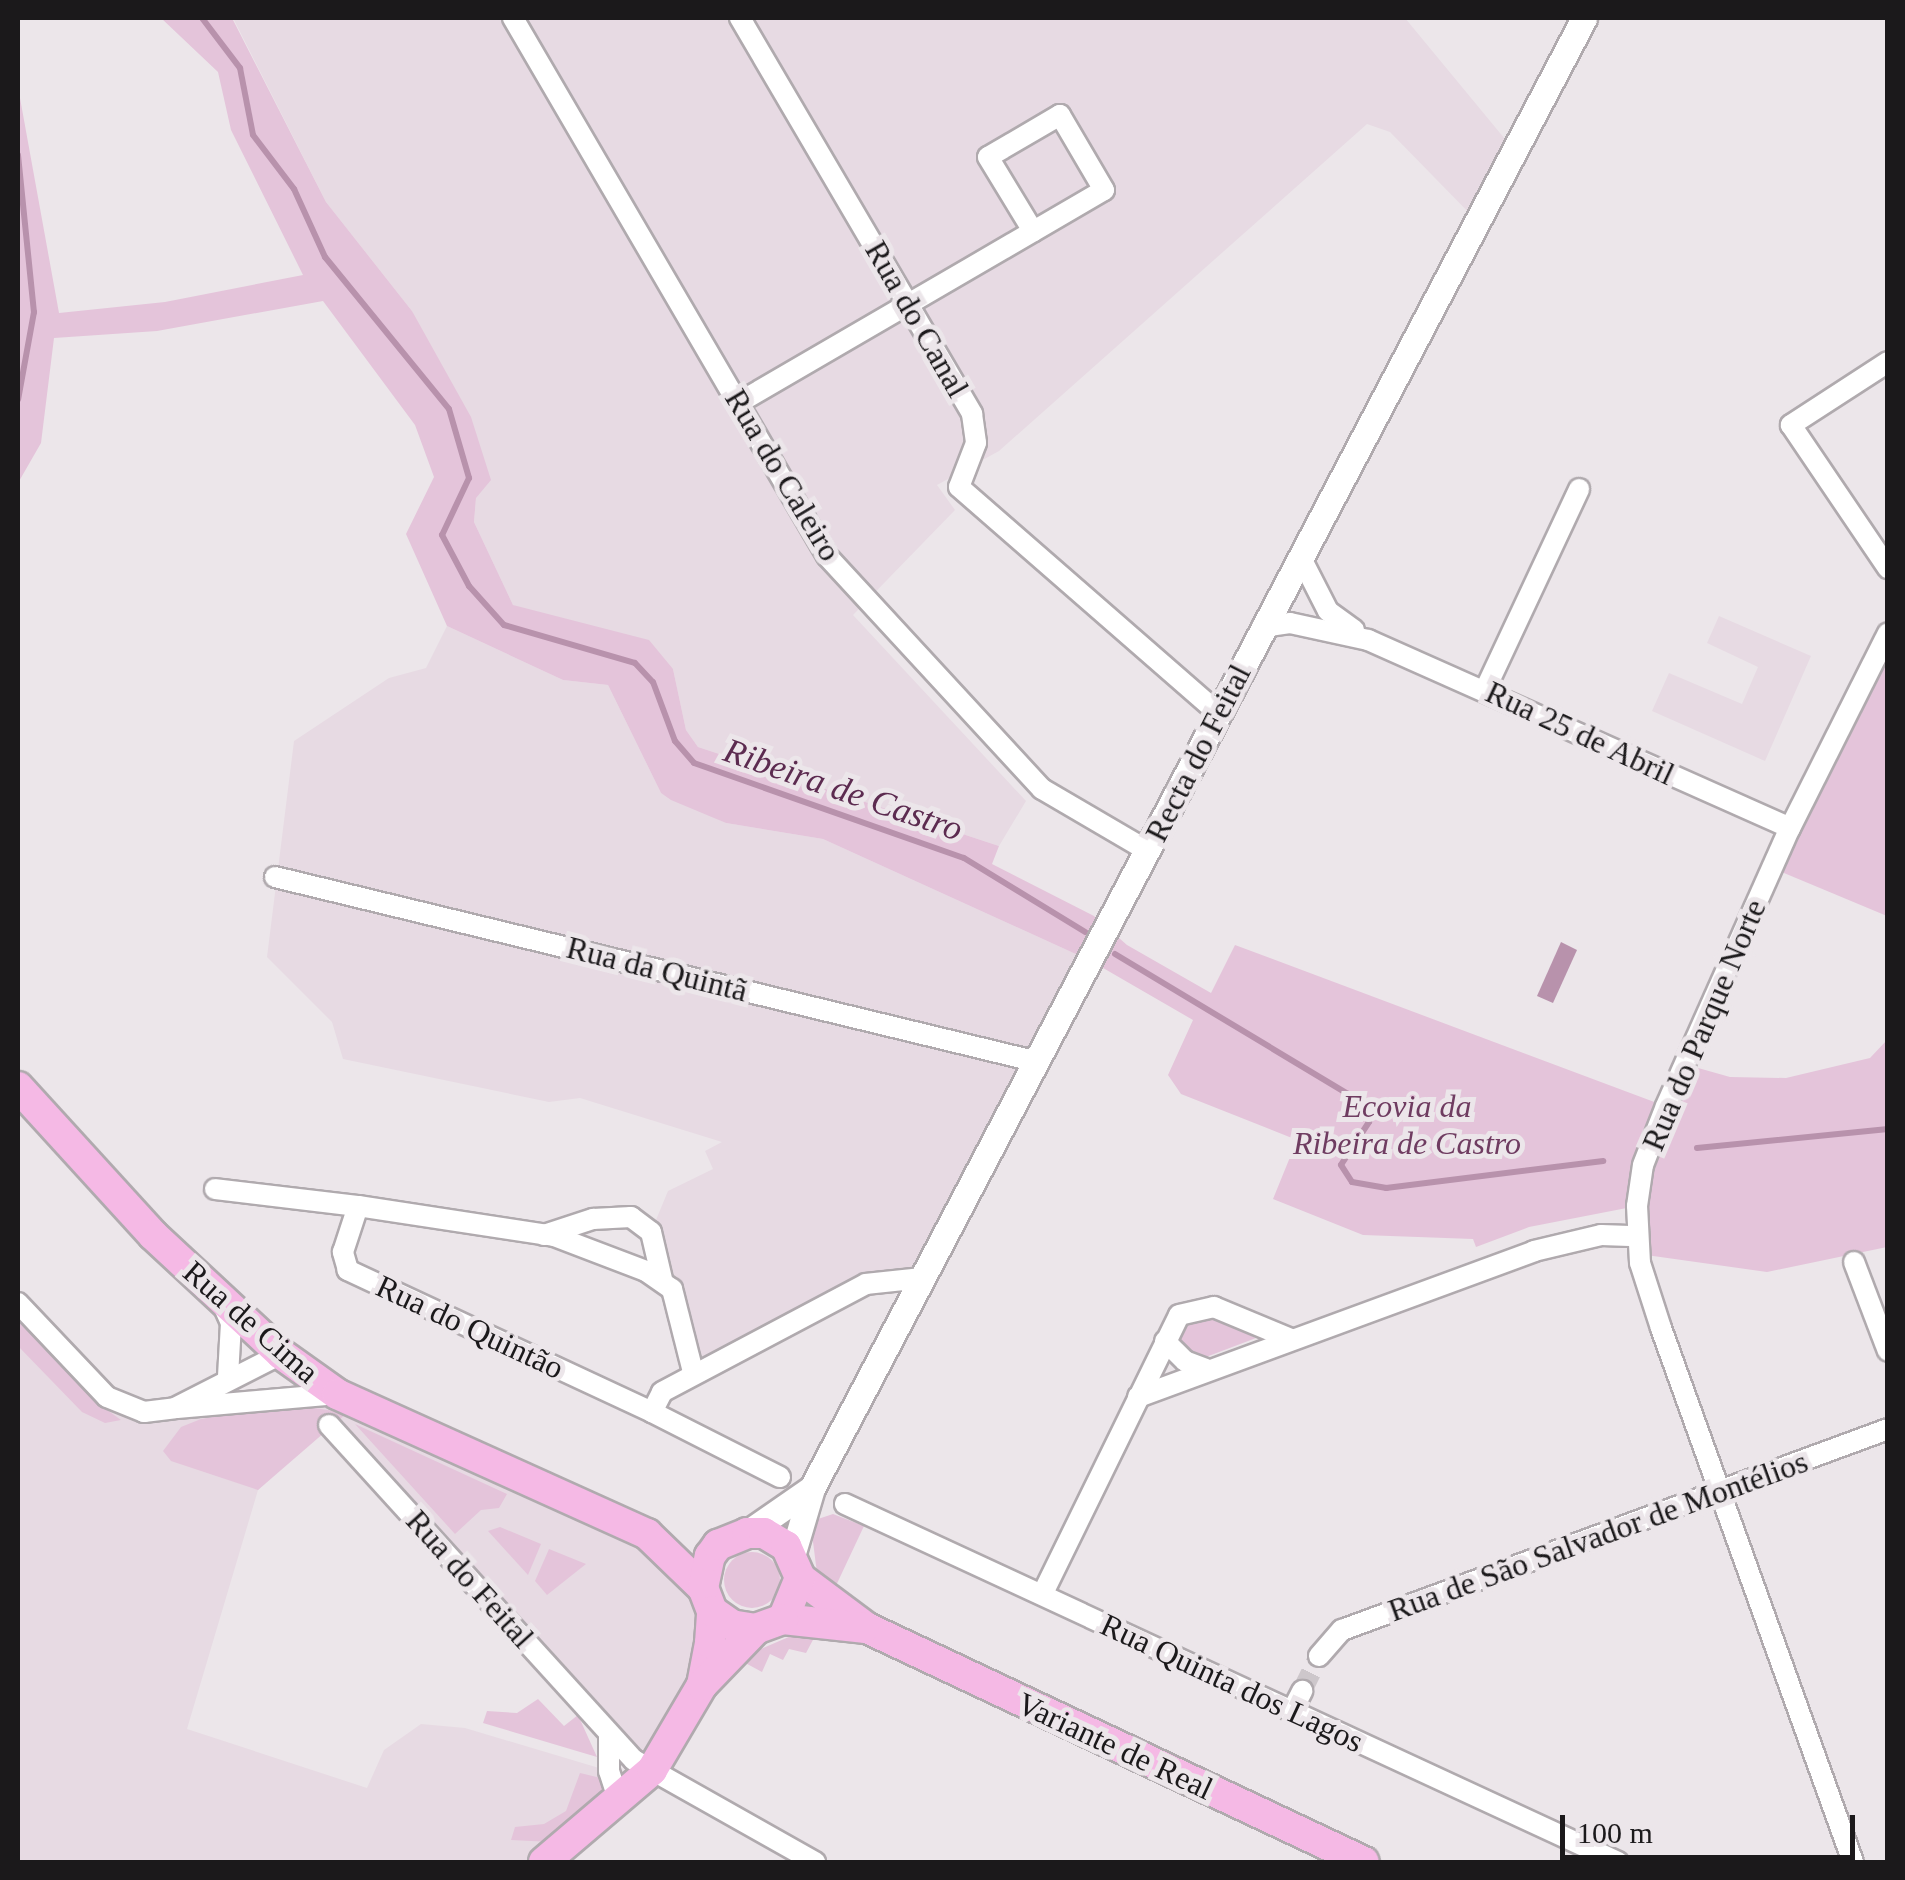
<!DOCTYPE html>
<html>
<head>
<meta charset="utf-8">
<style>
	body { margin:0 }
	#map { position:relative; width:1905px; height:1880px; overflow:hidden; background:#ece6ea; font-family:"Times New Roman",serif }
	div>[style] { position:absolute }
	.built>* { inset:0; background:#e7dae3 }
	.green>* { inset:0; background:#e4c4da }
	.round { border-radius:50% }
	.water>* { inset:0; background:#b892ac }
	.stream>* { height:6px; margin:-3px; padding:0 3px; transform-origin:3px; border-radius:3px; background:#b892ac }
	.minor-tunnel>* { height:20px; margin-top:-10px; transform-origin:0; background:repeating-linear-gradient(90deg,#cdc7cb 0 20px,transparent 0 30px) }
	.roads { filter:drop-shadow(2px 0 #b0aaae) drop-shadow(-2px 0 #b0aaae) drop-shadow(0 2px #b0aaae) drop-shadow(0 -2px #b0aaae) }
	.minor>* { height:20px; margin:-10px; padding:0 10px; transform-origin:10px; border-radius:10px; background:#fff }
	.tertiary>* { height:25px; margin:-12.5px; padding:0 12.5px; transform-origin:12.5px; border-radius:12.5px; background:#fff }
	.primary>* { height:30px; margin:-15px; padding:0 15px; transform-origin:15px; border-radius:15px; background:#f5b9e5 }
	span { translate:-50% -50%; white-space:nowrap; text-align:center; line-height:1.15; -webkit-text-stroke:10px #ece6ea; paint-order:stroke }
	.street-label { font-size:32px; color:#1b191b }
	.park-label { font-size:32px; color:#6f3c61; font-style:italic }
	.water-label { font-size:35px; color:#5c2b50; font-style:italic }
	.frame { position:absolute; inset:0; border:20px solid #1b191b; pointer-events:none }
	.scale { position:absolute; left:1560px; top:1815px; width:295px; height:45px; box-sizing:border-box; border:5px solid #1b191b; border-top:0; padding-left:12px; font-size:30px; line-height:35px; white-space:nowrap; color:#1b191b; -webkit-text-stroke:8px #ece6ea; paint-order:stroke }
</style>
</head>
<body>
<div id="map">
	<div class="built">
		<i style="clip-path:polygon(233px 18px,1405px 18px,1514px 150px,1477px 221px,1390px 132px,1367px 124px,999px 451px,937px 485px,955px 510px,853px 615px,1026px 801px,999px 846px,698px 747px,686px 730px,673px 669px,513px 605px,474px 522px,476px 498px,412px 311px,326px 202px)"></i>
		<i style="clip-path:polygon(1719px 616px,1811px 656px,1765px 761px,1652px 711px,1669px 673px,1742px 704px,1758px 667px,1707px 643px)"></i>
		<i style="clip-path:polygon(447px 626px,563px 680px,608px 685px,661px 793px,726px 823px,823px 839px,1091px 961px,922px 1278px,894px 1277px,693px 1372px,651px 1232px,668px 1191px,713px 1169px,705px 1151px,722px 1142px,580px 1098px,549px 1102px,343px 1059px,332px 1022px,267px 957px,294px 741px,389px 678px,426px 668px)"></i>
		<i style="clip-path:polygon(18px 1303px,127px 1408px,305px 1392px,679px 1558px,710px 1643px,652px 1770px,329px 1425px,258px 1490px,187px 1729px,367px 1788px,384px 1750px,421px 1724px,465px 1728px,609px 1771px,612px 1789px,544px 1862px,18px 1862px)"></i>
	</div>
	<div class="green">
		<i style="clip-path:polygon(161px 18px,232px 18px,326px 202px,412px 311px,471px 417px,491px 480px,476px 498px,474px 522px,513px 605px,649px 640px,673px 669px,686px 730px,698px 747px,999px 846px,992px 864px,1094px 916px,1127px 945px,1211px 993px,1235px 945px,1665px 1106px,1684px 1064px,1730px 1077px,1786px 1078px,1870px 1058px,1887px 1040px,1887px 1247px,1767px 1272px,1639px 1254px,1637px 1206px,1529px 1227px,1476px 1247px,1473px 1239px,1363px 1235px,1273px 1199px,1297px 1140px,1181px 1094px,1168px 1075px,1193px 1020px,1091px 961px,823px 839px,726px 823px,671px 800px,661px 793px,608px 685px,563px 680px,447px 626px,406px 534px,434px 477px,415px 425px,323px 301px,157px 331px,54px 338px,41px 443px,18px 483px,18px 87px,59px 313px,165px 302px,303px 275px,231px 130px,218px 72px)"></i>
		<i style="clip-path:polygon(1887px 633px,1887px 916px,1772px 868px)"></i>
		<i style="clip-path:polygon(1208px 1316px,1256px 1338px,1206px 1357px,1188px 1351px,1178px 1334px,1185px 1322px)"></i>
		<i style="clip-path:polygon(18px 1320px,99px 1404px,121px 1420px,105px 1423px,82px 1412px,18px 1346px)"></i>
		<i style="clip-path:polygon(289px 1404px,347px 1413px,258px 1490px,171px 1461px,163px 1451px,181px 1427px,201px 1419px)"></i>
		<i style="clip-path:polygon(355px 1424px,507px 1494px,499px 1508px,481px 1510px,455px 1534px)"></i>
		<i style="clip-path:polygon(833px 1514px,864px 1526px,833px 1592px,817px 1573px,812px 1534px,818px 1519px)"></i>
		<i style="clip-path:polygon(500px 1527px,541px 1544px,528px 1575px,488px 1531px)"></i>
		<i style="clip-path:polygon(549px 1549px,586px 1564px,547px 1595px,535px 1581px)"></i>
		<i class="round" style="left:724px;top:1552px;width:56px;height:56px"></i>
		<i style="clip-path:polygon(791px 1636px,814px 1638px,806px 1653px,789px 1649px,783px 1660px,770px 1654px,762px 1672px,738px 1659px)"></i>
		<i style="clip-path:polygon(538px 1699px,564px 1726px,578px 1715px,597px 1757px,483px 1723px,487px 1711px,517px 1713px)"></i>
		<i style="clip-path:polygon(580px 1773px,605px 1779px,599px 1797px,552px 1842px,511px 1840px,515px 1827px,544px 1824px,566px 1811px)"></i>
	</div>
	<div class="water">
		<i style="clip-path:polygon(1561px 942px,1577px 950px,1553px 1003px,1537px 996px)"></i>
	</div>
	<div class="stream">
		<i style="left:202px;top:18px;width:63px;rotate:52.8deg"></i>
		<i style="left:240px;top:68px;width:68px;rotate:79deg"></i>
		<i style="left:253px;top:135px;width:68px;rotate:52.8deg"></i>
		<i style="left:294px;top:189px;width:75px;rotate:65.5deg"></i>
		<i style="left:325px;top:257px;width:196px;rotate:50.8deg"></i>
		<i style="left:449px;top:409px;width:72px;rotate:73.8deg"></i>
		<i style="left:469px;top:478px;width:63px;rotate:115.3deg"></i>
		<i style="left:442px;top:535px;width:58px;rotate:62.1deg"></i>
		<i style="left:469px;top:586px;width:52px;rotate:48.1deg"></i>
		<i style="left:504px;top:625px;width:136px;rotate:16.2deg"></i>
		<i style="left:635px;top:663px;width:26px;rotate:47deg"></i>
		<i style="left:653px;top:682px;width:63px;rotate:69.6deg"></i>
		<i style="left:675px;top:741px;width:29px;rotate:49deg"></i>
		<i style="left:694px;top:763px;width:286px;rotate:19.4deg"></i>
		<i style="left:964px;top:858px;width:142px;rotate:31.4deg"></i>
		<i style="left:18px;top:155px;width:158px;rotate:84.2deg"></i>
		<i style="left:34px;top:312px;width:89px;rotate:100.3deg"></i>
		<i style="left:1115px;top:954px;width:272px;rotate:31deg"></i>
		<i style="left:1348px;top:1094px;width:35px;rotate:53deg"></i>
		<i style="left:1369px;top:1122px;width:51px;rotate:123.1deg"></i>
		<i style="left:1341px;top:1165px;width:20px;rotate:57deg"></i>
		<i style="left:1352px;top:1182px;width:35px;rotate:10deg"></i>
		<i style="left:1386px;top:1188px;width:219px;rotate:-7.1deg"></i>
		<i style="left:1697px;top:1148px;width:192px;rotate:-5.7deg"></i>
	</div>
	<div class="minor-tunnel">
		<i style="left:1302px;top:1691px;width:39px;rotate:-64deg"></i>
	</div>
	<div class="roads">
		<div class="minor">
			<i style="left:513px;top:18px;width:623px;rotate:59.73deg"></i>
			<i style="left:827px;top:556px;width:317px;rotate:47.3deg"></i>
			<i style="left:1042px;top:789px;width:123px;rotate:30.3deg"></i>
			<i style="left:740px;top:18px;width:459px;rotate:59.6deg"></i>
			<i style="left:972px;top:414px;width:29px;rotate:82deg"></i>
			<i style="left:976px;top:443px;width:47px;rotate:111.1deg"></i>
			<i style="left:959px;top:487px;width:342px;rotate:41.1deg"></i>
			<i style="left:1888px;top:362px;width:116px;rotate:147deg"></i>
			<i style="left:1791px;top:425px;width:173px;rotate:55.9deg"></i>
			<i style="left:740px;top:402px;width:421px;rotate:-30.2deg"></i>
			<i style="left:1104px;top:190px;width:87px;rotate:-120.4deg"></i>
			<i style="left:1060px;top:115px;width:83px;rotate:149.7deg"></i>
			<i style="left:988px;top:157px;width:87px;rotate:58.7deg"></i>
			<i style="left:1301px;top:558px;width:59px;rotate:63deg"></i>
			<i style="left:1328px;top:611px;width:32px;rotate:36deg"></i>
			<i style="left:1262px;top:627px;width:28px;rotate:-8deg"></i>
			<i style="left:1290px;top:623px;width:80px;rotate:12.3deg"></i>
			<i style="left:1368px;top:640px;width:462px;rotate:24deg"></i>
			<i style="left:1485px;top:690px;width:222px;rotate:-64.9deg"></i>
			<i style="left:275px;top:877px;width:785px;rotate:13.63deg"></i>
			<i style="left:215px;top:1189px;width:144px;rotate:6.8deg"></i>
			<i style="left:544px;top:1235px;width:52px;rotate:-18.1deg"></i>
			<i style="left:593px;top:1219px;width:38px;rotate:-3deg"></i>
			<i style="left:631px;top:1217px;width:25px;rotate:37deg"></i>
			<i style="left:651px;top:1232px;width:48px;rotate:76.8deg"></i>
			<i style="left:1854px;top:1262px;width:95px;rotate:69.1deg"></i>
			<i style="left:18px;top:1303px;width:129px;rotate:46.6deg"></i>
			<i style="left:107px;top:1397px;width:40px;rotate:22deg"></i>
			<i style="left:144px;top:1412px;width:31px;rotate:-7deg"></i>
			<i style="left:175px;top:1408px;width:119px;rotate:-27deg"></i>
			<i style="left:223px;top:1305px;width:20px;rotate:66deg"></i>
			<i style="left:231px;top:1323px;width:53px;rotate:93.2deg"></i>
			<i style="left:1165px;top:1341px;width:28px;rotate:45deg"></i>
			<i style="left:1185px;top:1361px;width:22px;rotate:21deg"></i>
			<i style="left:1138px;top:1397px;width:422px;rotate:-20.2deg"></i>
			<i style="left:1534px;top:1251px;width:69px;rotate:-13.4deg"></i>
			<i style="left:1601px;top:1235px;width:36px;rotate:2deg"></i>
			<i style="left:177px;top:1408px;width:161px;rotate:-5deg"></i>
			<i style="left:652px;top:1412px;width:336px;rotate:-155deg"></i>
			<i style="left:348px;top:1270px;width:19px;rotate:-106deg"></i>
			<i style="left:343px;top:1252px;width:48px;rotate:-71.9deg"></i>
			<i style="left:358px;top:1206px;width:198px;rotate:8.7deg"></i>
			<i style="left:554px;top:1236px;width:98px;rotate:20.8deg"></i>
			<i style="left:646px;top:1271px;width:32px;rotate:35deg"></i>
			<i style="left:672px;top:1289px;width:86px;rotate:75.8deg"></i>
			<i style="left:329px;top:1425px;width:453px;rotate:47.7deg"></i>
			<i style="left:634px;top:1760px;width:208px;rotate:29.4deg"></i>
			<i style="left:780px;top:1477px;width:144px;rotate:-153.1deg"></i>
			<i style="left:652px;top:1412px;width:22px;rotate:-63deg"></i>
			<i style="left:662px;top:1392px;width:231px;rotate:-27.9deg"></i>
			<i style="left:866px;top:1284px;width:56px;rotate:-6.1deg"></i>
			<i style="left:845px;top:1504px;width:852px;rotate:24.85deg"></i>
			<i style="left:1043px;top:1593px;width:309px;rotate:-63.9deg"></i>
			<i style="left:1179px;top:1315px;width:36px;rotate:-13deg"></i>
			<i style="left:1214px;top:1307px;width:83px;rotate:22.6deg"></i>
			<i style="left:1319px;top:1656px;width:35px;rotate:-49deg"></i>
			<i style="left:1342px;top:1630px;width:582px;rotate:-20.21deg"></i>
			<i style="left:1291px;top:1713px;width:25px;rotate:-63deg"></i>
			<i style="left:609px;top:1736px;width:35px;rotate:90deg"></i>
			<i style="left:609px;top:1771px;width:33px;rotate:72deg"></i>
			<i style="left:1853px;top:1862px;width:567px;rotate:-109.78deg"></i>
			<i style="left:1661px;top:1328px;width:68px;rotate:-107.9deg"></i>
			<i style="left:1640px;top:1263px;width:57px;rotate:-93deg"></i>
			<i style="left:1637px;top:1206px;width:41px;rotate:-81.7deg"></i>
			<i style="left:1643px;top:1165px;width:63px;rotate:-68.7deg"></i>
			<i style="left:1666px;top:1106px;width:304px;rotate:-66deg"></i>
			<i style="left:1790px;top:828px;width:218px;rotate:-63.3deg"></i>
		</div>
		<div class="tertiary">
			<i style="left:747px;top:1533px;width:79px;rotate:-34.7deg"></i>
			<i style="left:792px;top:1556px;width:71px;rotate:-73.6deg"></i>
			<i style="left:812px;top:1488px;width:1660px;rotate:-62.29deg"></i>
		</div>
		<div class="primary">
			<i style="left:18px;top:1087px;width:200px;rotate:47.6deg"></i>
			<i style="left:153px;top:1235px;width:175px;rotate:42.9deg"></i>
			<i style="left:281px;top:1354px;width:69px;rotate:35.5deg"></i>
			<i style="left:337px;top:1394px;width:340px;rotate:24.3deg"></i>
			<i style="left:647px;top:1534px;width:78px;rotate:44deg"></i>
			<i style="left:800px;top:1578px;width:84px;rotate:36.7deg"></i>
			<i style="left:867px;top:1628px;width:549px;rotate:25.21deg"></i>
			<i style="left:783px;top:1619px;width:81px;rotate:6.3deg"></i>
			<i style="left:702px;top:1685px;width:43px;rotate:-79.2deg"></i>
			<i style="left:710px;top:1643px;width:32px;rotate:-86deg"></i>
			<i style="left:712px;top:1611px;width:25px;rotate:-111deg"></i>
			<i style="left:703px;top:1588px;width:33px;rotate:-78deg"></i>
			<i style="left:710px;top:1556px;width:14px;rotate:-54deg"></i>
			<i style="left:718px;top:1545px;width:31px;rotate:-22deg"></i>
			<i style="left:747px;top:1533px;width:17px"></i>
			<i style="left:764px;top:1533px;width:26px;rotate:31deg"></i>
			<i style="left:786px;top:1546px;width:35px;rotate:66deg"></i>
			<i style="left:800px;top:1578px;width:44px;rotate:112.5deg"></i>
			<i style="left:783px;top:1619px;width:29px;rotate:160deg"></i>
			<i style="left:756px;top:1629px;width:24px;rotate:-171deg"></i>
			<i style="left:732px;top:1625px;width:24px;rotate:-145deg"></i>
			<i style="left:544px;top:1862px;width:142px;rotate:-40.4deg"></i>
			<i style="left:652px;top:1770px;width:99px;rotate:-59.5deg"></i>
			<i style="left:702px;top:1685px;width:78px;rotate:-46deg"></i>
		</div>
	</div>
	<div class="street-label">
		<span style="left:917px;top:319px;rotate:60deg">Rua do Canal</span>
		<span style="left:783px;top:475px;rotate:59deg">Rua do Caleiro</span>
		<span style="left:1580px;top:733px;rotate:25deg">Rua 25 de Abril</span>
		<span style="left:1198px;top:753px;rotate:-63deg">Recta do Feital</span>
		<span style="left:657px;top:969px;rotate:14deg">Rua da Quintã</span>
		<span style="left:1704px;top:1025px;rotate:-67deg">Rua do Parque Norte</span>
		<span style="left:251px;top:1322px;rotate:41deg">Rua de Cima</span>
		<span style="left:470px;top:1327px;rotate:25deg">Rua do Quintão</span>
		<span style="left:1598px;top:1536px;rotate:-20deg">Rua de São Salvador de Montélios</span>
		<span style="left:470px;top:1579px;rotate:48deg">Rua do Feital</span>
		<span style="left:1232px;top:1683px;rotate:25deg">Rua Quinta dos Lagos</span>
		<span style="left:1115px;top:1746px;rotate:25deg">Variante de Real</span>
	</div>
	<div class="park-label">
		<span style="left:1407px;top:1125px">Ecovia da<br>Ribeira de Castro</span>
	</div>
	<div class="water-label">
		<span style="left:843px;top:790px;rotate:19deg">Ribeira de Castro</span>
	</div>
	<div class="frame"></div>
	<div class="scale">100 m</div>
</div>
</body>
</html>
